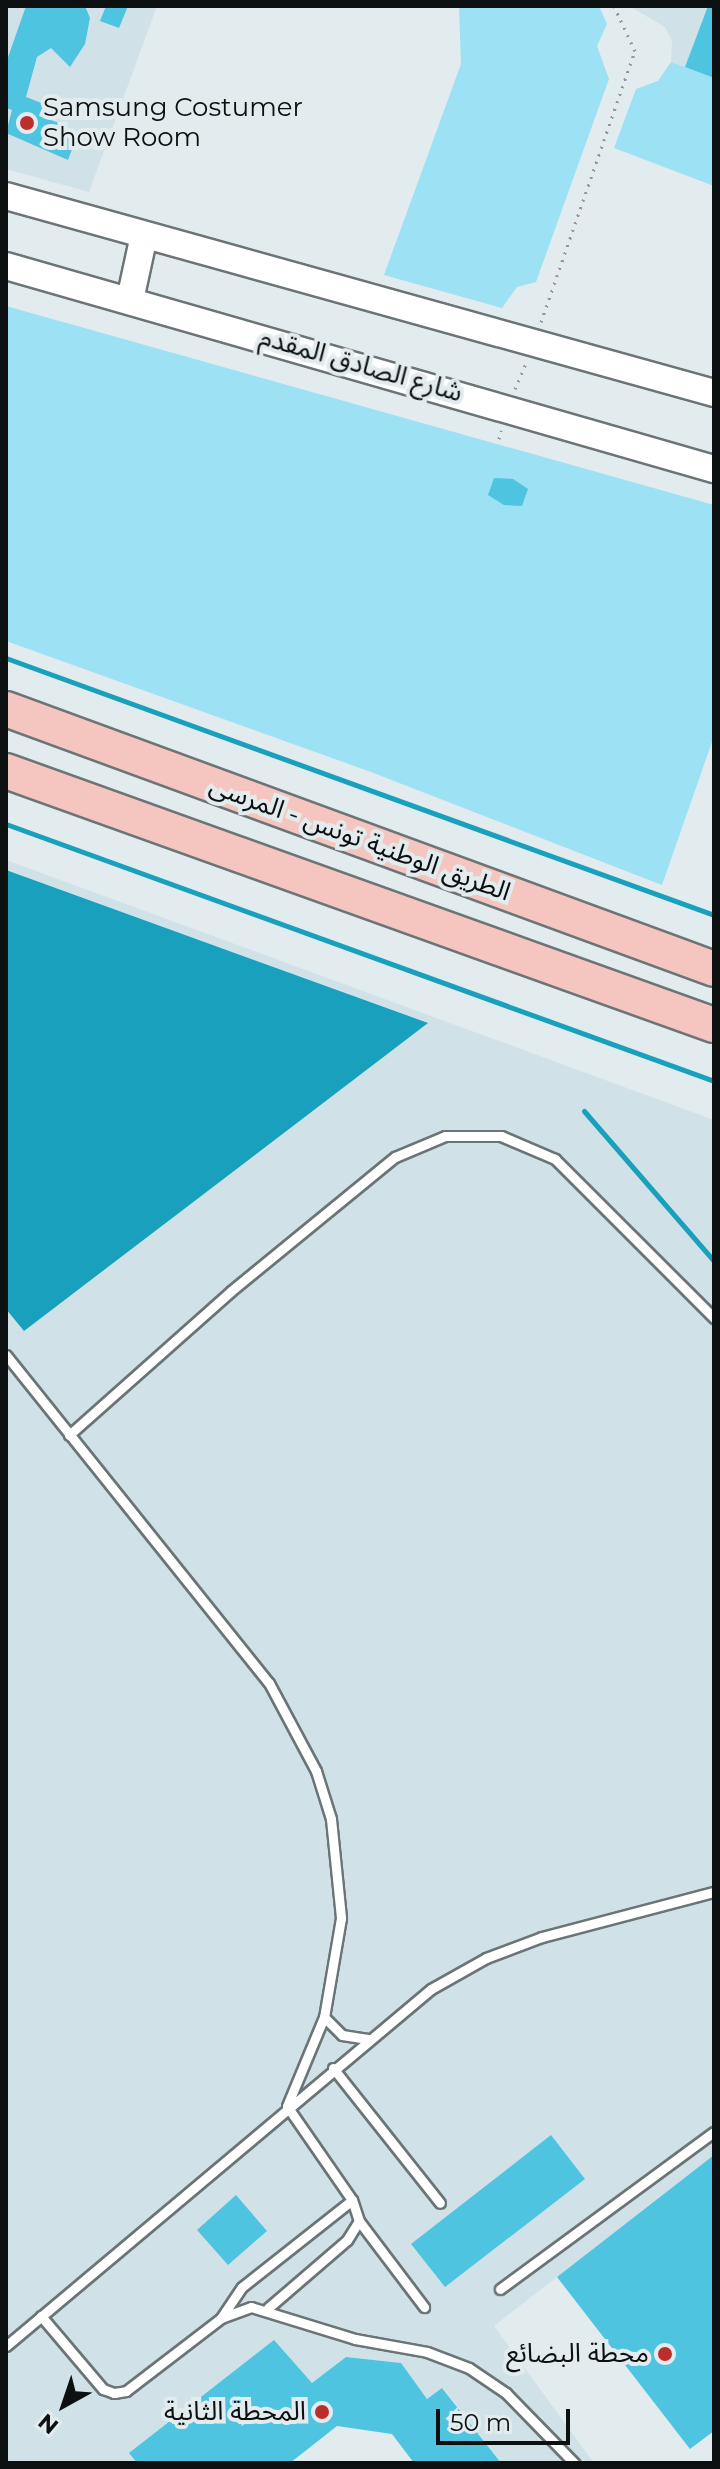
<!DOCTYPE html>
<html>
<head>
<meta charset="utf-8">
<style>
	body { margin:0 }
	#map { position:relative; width:720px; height:2469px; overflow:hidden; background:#e2ebee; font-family:Montserrat,"Noto Sans Arabic",sans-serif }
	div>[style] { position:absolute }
	.built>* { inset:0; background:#d0e2e8 }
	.green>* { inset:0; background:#9ce1f4 }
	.water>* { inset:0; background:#19a0bc }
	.stream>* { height:5px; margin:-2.5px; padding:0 2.5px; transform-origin:2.5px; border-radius:2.5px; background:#19a0bc }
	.building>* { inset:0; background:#4ec4e1 }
	.path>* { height:3px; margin-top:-1.5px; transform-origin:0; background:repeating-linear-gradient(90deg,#91979a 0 2px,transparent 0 8px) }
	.roads { filter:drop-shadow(2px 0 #6b7476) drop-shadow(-2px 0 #6b7476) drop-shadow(0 2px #6b7476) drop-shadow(0 -2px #6b7476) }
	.lane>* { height:9px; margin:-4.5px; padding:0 4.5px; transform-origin:4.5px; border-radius:4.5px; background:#fff }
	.secondary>* { height:26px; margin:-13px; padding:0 13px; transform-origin:13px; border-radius:13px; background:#fff }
	.highway>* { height:34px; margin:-17px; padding:0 17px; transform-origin:17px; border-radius:17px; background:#f5c6c0 }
	.dots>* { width:22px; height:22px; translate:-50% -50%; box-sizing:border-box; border:4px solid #e2ebee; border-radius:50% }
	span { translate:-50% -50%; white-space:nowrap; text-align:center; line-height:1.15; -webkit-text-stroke:8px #e2ebee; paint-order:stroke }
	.poi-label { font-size:26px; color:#0d1011 }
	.left { translate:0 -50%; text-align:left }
	.right { translate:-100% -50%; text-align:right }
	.street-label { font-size:26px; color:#0d1011 }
	.frame { position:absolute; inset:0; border:8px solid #0d1011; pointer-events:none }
	.north { position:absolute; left:24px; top:2365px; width:80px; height:80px; -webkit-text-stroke:6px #e2ebee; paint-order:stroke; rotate:220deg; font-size:22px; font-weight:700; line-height:32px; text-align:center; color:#0d1011 }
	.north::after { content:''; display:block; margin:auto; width:28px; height:36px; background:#0d1011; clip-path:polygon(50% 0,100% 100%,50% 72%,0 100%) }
	.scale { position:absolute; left:436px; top:2409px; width:134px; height:36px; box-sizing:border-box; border:4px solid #0d1011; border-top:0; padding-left:10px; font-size:24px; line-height:28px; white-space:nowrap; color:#0d1011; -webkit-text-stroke:6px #e2ebee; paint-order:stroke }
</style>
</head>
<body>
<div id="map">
	<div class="built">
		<i style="clip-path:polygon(7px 6px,157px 6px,89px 192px,6px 169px)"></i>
		<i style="clip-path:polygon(629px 6px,714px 6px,714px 78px,671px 62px,672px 41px,665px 27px)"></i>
		<i style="clip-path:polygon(6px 860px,714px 1120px,714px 2155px,494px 2326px,594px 2463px,501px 2463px,443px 2388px,427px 2399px,400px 2363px,346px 2357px,312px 2383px,274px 2341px,130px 2454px,137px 2463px,6px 2463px)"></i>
	</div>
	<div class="green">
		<i style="clip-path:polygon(459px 6px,599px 6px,607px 24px,597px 46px,609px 79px,536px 282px,517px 287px,502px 308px,384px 275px,461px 64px)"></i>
		<i style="clip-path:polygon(671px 62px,714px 78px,714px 186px,614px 148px,636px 89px,658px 81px)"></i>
		<i style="clip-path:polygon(6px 306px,714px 505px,714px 736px,662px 885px,371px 772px,6px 641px)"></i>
	</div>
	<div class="water">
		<i style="clip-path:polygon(6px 870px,428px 1023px,24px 1331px,6px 1309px)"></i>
	</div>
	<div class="stream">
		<i style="left:6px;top:658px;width:753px;rotate:19.95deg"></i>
		<i style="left:6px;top:824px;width:753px;rotate:19.95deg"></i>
		<i style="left:584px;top:1111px;width:198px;rotate:49.1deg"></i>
	</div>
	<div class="building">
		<i style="clip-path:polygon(26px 6px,85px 6px,90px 18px,85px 44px,70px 67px,51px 48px,37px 57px,26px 97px,44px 104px,39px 116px,65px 125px,63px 131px,77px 136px,68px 160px,6px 133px,12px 110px,6px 108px,6px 63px)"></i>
		<i style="clip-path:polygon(106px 6px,128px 6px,119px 28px,100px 21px)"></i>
		<i style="clip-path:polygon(708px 6px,714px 6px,714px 78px,685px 67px)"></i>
		<i style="clip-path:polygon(494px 478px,513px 479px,528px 489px,522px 506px,504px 505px,488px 495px)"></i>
		<i style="clip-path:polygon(551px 2135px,585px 2179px,445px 2287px,411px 2244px)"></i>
		<i style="clip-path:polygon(714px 2155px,714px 2431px,690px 2449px,557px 2277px)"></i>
		<i style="clip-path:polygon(236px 2195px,267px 2231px,228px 2265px,197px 2230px)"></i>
		<i style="clip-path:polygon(274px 2340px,312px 2383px,346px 2357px,401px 2363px,427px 2399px,442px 2388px,501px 2463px,414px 2463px,392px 2434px,337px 2426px,290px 2463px,137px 2463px,129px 2453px)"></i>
	</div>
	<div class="path">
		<i style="left:541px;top:322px;width:287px;rotate:-70.9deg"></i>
		<i style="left:635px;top:51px;width:50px;rotate:-115deg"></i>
		<i style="left:515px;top:389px;width:28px;rotate:-67deg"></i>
		<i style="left:499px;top:439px;width:9px;rotate:-77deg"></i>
	</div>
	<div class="roads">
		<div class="lane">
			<i style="left:6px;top:1355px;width:420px;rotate:51.3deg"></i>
			<i style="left:269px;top:1683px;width:100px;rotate:61.9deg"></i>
			<i style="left:316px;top:1771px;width:50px;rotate:72.6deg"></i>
			<i style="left:331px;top:1819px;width:100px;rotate:84.2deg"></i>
			<i style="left:341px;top:1918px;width:100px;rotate:99.7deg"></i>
			<i style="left:324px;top:2017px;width:96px;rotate:112.6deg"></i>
			<i style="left:69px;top:1435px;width:217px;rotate:-41.6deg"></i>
			<i style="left:231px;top:1291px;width:212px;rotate:-39.3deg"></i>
			<i style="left:395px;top:1157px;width:54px;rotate:-22.8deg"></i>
			<i style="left:445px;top:1136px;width:56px"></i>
			<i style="left:501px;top:1136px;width:59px;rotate:23.1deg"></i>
			<i style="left:555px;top:1159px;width:225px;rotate:45deg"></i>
			<i style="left:324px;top:2017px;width:25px;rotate:45deg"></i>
			<i style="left:342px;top:2035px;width:26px;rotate:9deg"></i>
			<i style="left:333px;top:2068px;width:172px;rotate:51.6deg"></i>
			<i style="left:359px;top:2221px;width:108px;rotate:52.9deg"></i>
			<i style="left:500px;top:2289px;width:265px;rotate:-36.3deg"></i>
			<i style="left:268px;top:2308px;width:104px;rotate:-40.7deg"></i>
			<i style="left:347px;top:2240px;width:22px;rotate:-58deg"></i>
			<i style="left:359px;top:2221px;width:22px;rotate:-108deg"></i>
			<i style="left:352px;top:2200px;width:114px;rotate:-124.7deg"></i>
			<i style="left:41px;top:2316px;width:96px;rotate:49.7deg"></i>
			<i style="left:103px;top:2389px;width:12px;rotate:20deg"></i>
			<i style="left:114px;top:2393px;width:12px;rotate:-9deg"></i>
			<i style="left:126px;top:2391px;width:120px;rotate:-37.5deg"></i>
			<i style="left:221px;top:2318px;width:32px;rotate:-20deg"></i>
			<i style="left:251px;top:2307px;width:109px;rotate:17.1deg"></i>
			<i style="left:355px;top:2339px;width:73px;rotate:10.2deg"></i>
			<i style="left:427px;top:2352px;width:45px;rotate:20.9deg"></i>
			<i style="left:469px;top:2368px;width:45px;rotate:34deg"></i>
			<i style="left:506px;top:2393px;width:98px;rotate:45.8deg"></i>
			<i style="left:221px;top:2318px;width:37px;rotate:-56deg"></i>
			<i style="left:242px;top:2287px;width:140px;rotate:-38.3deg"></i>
			<i style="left:6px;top:2346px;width:555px;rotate:-40.03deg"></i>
			<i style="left:431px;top:1989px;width:63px;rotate:-29.4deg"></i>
			<i style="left:486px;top:1958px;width:60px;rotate:-20.6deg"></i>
			<i style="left:542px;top:1937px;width:178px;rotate:-14.7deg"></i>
		</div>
		<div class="secondary">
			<i style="left:6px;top:196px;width:735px;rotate:15.55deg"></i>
			<i style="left:6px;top:266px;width:737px;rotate:16deg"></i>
			<i style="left:130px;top:300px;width:66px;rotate:-77.8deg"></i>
		</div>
		<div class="highway">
			<i style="left:6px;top:709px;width:754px;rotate:20.16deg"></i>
			<i style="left:6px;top:771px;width:752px;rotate:19.74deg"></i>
		</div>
	</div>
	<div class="dots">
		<i style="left:27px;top:123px;background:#bc2e2b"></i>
		<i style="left:665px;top:2354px;background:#bc2e2b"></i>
		<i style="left:322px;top:2412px;background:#bc2e2b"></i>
	</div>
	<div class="poi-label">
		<span class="left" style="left:43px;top:123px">Samsung Costumer<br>Show Room</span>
		<span class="right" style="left:649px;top:2354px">محطة البضائع</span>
		<span class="right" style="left:306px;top:2412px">المحطة الثانية</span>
	</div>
	<div class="street-label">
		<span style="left:361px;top:365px;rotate:16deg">شارع الصادق المقدم</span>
		<span style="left:360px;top:839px;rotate:20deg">الطريق الوطنية تونس - المرسى</span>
	</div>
	<div class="frame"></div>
	<div class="north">N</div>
	<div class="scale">50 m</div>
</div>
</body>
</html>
